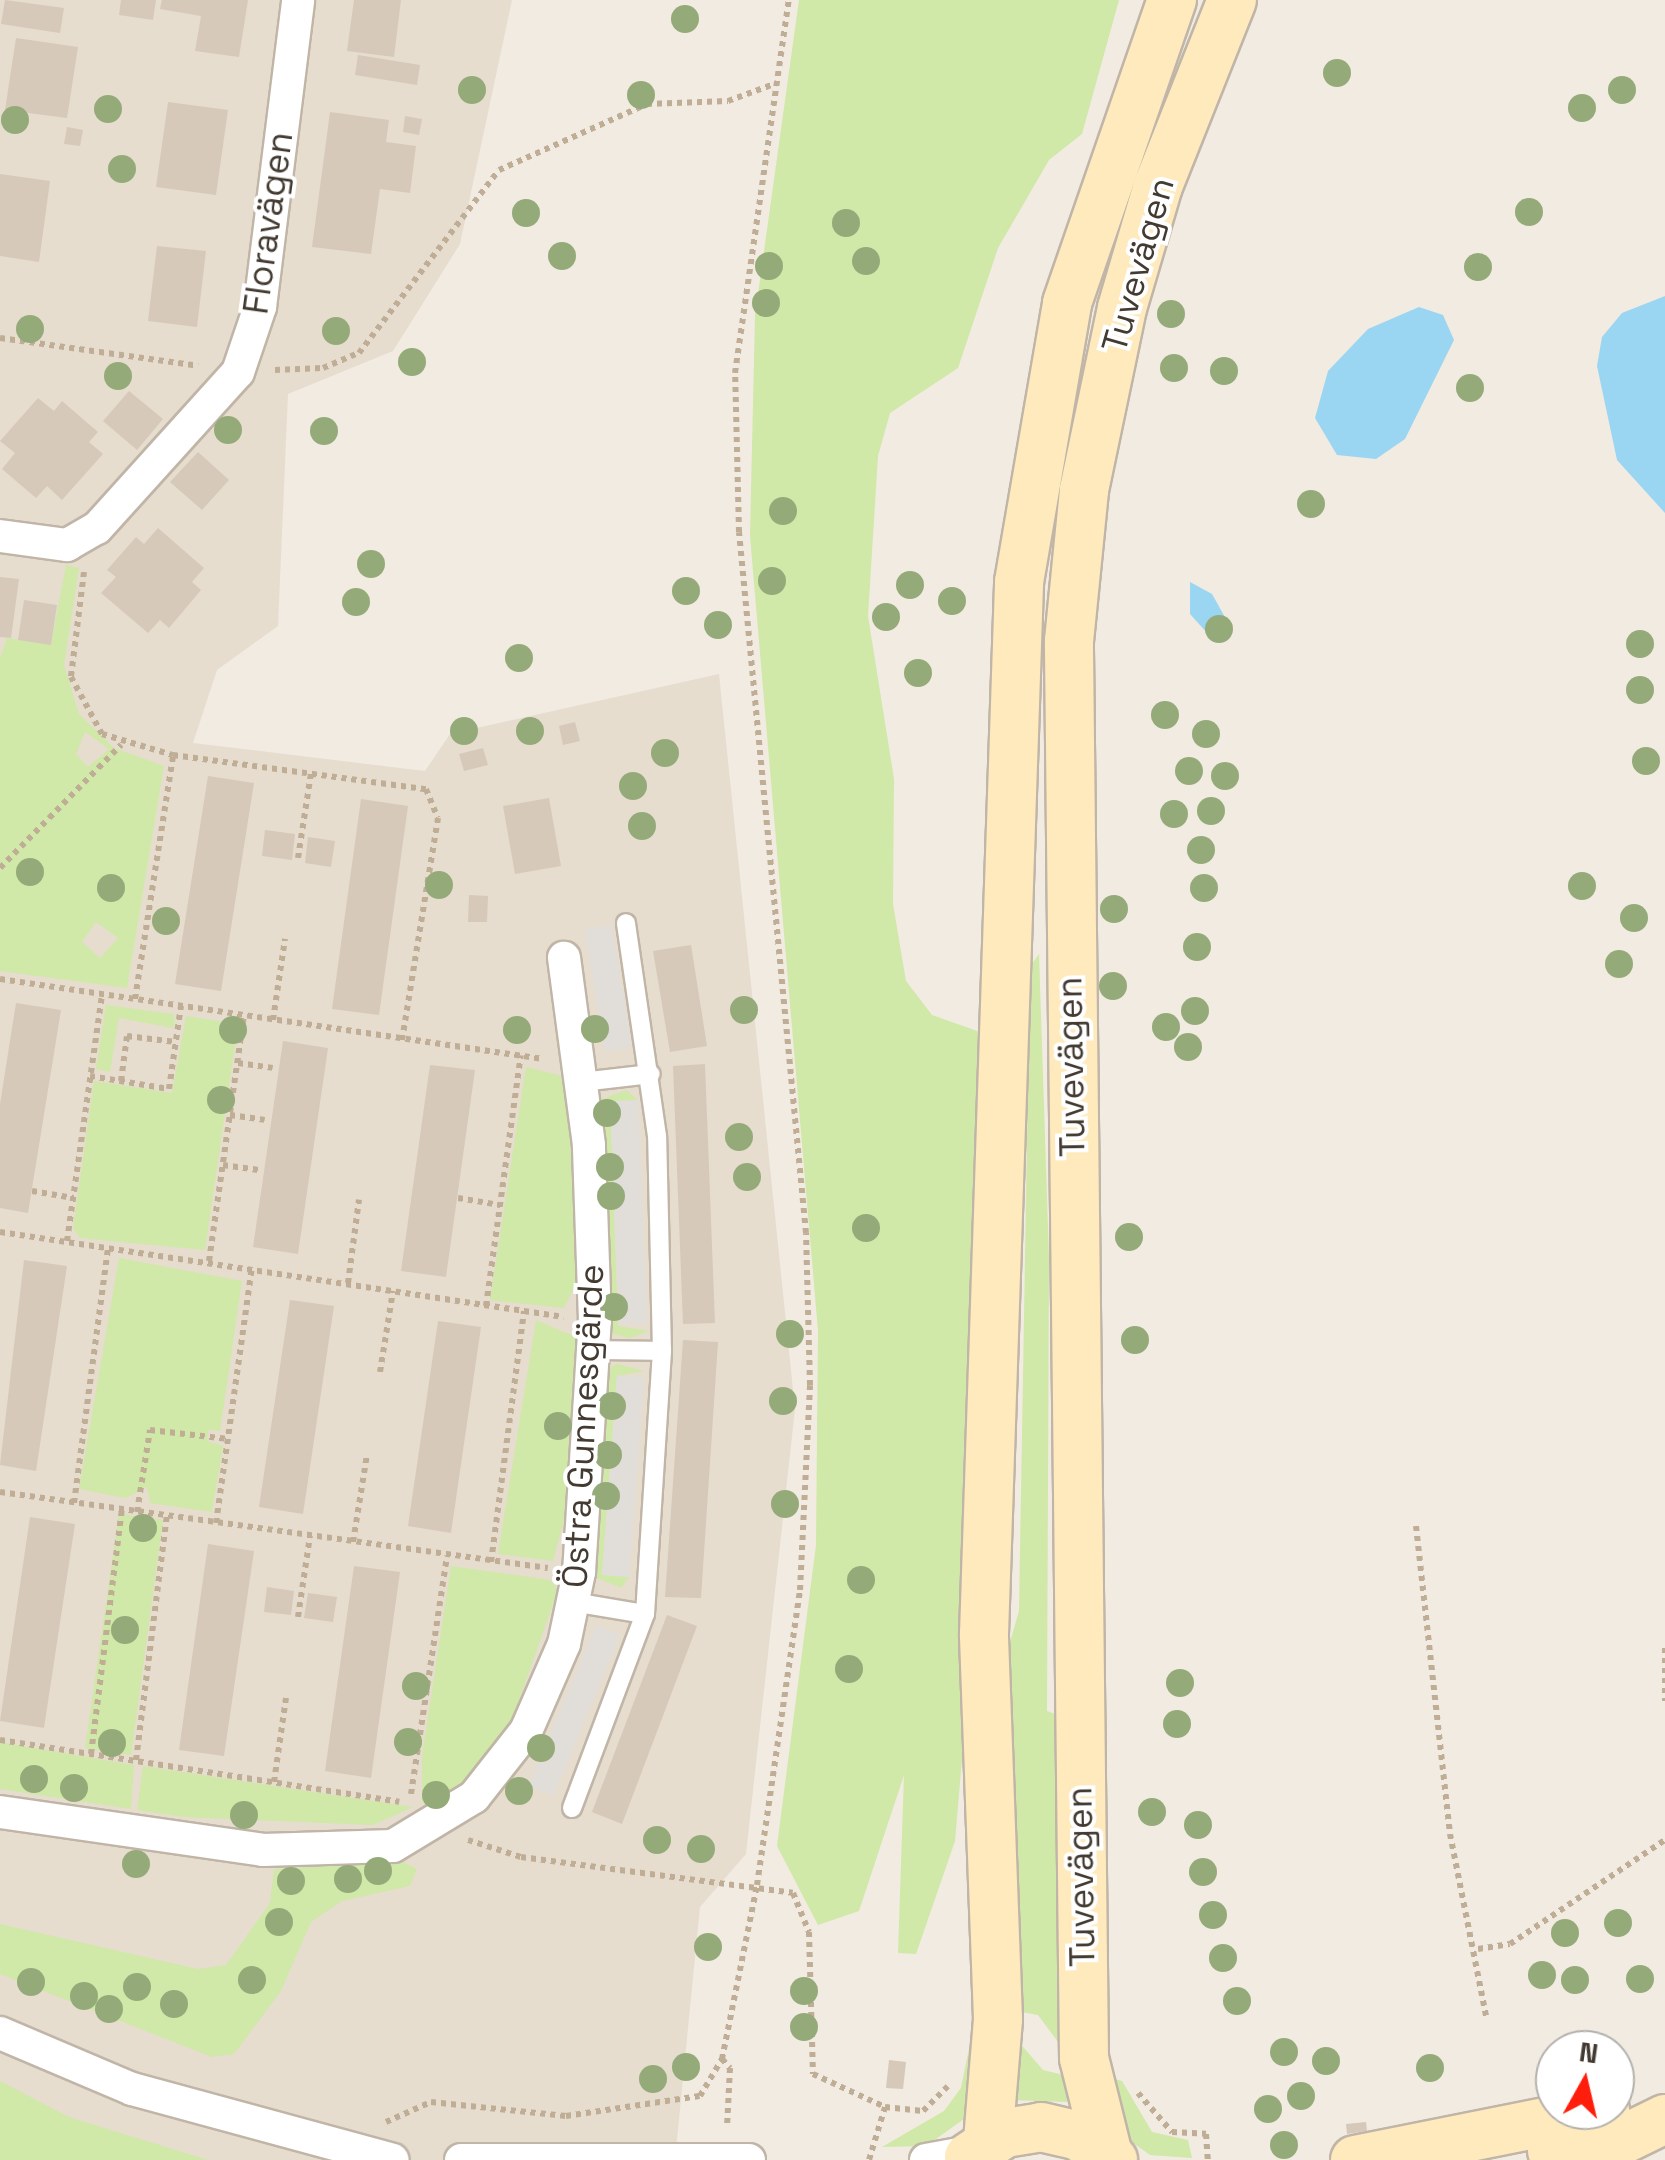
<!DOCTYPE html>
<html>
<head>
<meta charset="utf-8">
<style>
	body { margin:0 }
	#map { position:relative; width:1665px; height:2160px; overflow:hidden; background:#f1ebe1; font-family:"Space Grotesk",sans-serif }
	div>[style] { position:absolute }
	.residential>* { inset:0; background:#e6ddcf }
	.green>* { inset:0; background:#d0e8a8 }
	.parking>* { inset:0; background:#e1deda }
	.water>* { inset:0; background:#9ad5f2 }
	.building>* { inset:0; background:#d6c9b9 }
	.path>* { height:6px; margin-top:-3px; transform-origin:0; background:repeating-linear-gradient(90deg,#bfad95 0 5px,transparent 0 10px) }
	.roads { filter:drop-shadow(2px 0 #c0b5a7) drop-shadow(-2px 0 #c0b5a7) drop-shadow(0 2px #c0b5a7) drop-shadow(0 -2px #c0b5a7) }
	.lane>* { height:18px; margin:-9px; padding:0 9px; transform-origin:9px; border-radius:9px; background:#fff }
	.street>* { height:32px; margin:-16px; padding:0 16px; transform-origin:16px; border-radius:16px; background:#fff }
	.secondary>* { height:48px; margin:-24px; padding:0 24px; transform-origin:24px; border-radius:24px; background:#ffeabe }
	.trees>* { width:28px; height:28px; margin:-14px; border-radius:50%; background:#95aa79 }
	span { translate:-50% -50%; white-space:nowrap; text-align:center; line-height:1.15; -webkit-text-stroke:8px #fff; paint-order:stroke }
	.street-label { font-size:35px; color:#433b32 }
	.north { position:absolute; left:1535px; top:2030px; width:100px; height:100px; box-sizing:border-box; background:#fff; border:2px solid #b4b1ad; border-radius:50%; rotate:8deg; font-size:28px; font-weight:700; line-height:40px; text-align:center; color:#433b32 }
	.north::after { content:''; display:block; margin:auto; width:35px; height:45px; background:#ff1d0b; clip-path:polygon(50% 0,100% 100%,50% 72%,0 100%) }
</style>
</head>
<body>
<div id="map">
	<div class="residential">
		<i style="clip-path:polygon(0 0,512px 0,460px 244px,393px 351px,288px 394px,278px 626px,217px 670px,193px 743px,425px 771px,450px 734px,719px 674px,795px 1409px,746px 1854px,700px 1907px,675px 2160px,0 2160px)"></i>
	</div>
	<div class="green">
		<i style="clip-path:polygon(799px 0,1119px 0,1082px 134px,1049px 160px,998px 248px,958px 368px,890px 413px,878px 456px,868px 616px,894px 779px,893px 904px,906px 981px,932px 1015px,980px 1032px,967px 1700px,955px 1841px,916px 1954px,898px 1953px,904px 1775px,859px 1911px,818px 1925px,777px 1846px,816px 1545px,818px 1331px,750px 536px,755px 316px)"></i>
		<i style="clip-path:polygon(evenodd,66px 565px,79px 568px,64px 665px,79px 714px,114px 748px,164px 766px,127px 988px,0 971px,0 658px,7px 638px,51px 644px,66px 565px,85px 732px,109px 749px,88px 767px,76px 754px,85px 732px,66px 565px,96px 922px,118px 938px,100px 958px,82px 942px,96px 922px)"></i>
		<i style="clip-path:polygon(1039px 954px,1049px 1259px,1047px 1711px,1055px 1714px,1069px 2034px,1061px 2046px,1038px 2015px,1010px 2010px,1003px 1666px,1019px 1611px,1030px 967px)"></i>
		<i style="clip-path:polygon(106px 1005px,173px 1014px,175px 1021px,173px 1028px,119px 1018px,110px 1072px,96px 1069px)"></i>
		<i style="clip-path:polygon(186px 1016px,238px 1024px,205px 1250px,80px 1238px,73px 1228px,94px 1081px,172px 1093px)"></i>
		<i style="clip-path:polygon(526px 1067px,559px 1075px,568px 1087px,577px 1282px,564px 1308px,490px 1300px)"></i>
		<i style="clip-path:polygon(626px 1090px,638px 1100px,610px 1102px,618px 1326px,649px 1331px,630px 1338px,609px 1333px,600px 1100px)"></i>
		<i style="clip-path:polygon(119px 1258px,242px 1281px,220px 1431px,208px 1430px,207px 1441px,223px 1446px,212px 1512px,150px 1503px,147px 1487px,126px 1498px,79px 1489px)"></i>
		<i style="clip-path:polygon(536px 1320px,576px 1337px,568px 1505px,553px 1561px,498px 1554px)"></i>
		<i style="clip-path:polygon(617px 1364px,644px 1371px,617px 1376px,602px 1574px,629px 1577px,621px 1588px,593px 1576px,608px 1369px)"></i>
		<i style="clip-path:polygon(119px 1514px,163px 1520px,131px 1755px,85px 1748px)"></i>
		<i style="clip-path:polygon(451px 1566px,550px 1580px,558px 1590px,510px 1726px,475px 1773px,430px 1807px,422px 1802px,422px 1756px)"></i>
		<i style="clip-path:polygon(0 1742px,134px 1765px,131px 1809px,0 1789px)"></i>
		<i style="clip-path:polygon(143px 1766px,274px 1786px,413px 1807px,373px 1825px,184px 1817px,137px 1810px)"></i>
		<i style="clip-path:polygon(403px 1862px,417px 1869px,410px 1886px,342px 1901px,311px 1922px,281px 1991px,234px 2054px,212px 2057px,0 1974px,0 1924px,198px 1969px,226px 1965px,270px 1903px,274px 1869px)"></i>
		<i style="clip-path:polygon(983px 2038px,971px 2114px,926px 2146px,882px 2147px,944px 2111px,961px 2088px,969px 2049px)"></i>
		<i style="clip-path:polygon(1018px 2041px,1043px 2070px,1068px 2076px,1067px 2102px,1012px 2100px)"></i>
		<i style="clip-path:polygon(1101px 2075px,1122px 2081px,1152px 2132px,1188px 2140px,1192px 2158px,1150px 2155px,1132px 2142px)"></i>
		<i style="clip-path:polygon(0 2081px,69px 2117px,208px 2160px,0 2160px)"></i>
	</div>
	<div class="parking">
		<i style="clip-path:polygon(611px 925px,632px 1047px,605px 1052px,585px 929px)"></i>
		<i style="clip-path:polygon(638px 1100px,647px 1323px,619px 1324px,610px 1101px)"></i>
		<i style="clip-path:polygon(617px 1375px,644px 1378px,629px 1577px,602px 1575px)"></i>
		<i style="clip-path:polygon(596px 1625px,620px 1635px,553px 1796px,529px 1786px)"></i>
	</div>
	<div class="water">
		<i style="clip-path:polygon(1665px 296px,1665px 513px,1617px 460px,1597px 366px,1602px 337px,1622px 313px)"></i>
		<i style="clip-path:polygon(1419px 307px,1443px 315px,1454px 340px,1405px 439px,1376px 459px,1337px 455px,1315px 418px,1328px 371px,1368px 329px)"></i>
		<i style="clip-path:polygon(1190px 582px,1212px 594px,1226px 619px,1221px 633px,1208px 634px,1190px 614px)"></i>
	</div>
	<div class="building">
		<i style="clip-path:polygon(5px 0,64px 8px,60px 33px,1px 24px)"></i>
		<i style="clip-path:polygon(121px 0,156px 0,153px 20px,119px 15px)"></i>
		<i style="clip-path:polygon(162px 0,248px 0,239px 57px,195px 51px,201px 16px,160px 9px)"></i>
		<i style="clip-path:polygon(354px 0,401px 0,394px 57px,347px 51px)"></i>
		<i style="clip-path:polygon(16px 38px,78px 47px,67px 118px,5px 110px)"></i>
		<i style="clip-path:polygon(358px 55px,420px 65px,417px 85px,355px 75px)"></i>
		<i style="clip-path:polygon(168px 102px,228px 110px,216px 195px,156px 187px)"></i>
		<i style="clip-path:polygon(330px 112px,389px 120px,386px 142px,416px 146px,410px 193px,380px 189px,371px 254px,312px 247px)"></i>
		<i style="clip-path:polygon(405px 116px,422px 119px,419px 135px,403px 132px)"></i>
		<i style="clip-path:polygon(67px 127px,83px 130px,80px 146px,64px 144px)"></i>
		<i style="clip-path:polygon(0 174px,50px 181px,39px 262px,0 256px)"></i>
		<i style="clip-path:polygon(157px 246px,206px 251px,197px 327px,148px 321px)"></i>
		<i style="clip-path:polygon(129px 391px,163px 419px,137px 450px,103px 421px)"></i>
		<i style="clip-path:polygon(38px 398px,54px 411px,62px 401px,98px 432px,89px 442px,103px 454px,62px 500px,47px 486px,36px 498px,2px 469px,15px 453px,0 441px)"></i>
		<i style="clip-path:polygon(198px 452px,229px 480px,202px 510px,170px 482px)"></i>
		<i style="clip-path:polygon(158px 528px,204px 568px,192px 582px,201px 590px,169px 628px,160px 620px,148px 633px,101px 593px,116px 577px,107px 570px,136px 537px,144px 544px)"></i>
		<i style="clip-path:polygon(0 577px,19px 579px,11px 638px,0 637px)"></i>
		<i style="clip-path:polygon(24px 600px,57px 605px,51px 645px,18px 640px)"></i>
		<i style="clip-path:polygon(575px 722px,580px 741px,563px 745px,559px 726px)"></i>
		<i style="clip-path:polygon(483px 748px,488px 765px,464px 771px,459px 754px)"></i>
		<i style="clip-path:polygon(208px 776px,254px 783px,221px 991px,175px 984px)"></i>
		<i style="clip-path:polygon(549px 798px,561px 866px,515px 874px,503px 806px)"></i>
		<i style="clip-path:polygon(361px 799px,408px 806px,379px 1015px,332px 1009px)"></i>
		<i style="clip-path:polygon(265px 830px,295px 834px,292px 860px,262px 856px)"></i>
		<i style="clip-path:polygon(308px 837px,335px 841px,331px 867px,305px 863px)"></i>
		<i style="clip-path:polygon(469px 895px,488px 896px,487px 922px,468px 922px)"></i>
		<i style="clip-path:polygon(691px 945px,707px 1046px,670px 1052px,653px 951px)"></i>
		<i style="clip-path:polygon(16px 1003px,61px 1010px,28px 1213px,0 1208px,0 1104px)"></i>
		<i style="clip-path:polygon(283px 1041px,328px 1048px,298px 1254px,253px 1247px)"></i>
		<i style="clip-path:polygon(705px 1064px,715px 1323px,683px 1324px,673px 1066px)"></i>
		<i style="clip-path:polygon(430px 1065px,475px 1070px,446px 1277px,401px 1271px)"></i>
		<i style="clip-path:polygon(24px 1260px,67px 1266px,36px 1471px,0 1465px)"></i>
		<i style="clip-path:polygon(290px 1300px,334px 1306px,303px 1514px,259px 1507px)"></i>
		<i style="clip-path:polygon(438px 1321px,481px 1327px,451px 1533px,408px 1526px)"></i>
		<i style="clip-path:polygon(683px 1340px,718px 1342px,701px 1598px,665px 1597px)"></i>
		<i style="clip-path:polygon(30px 1517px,75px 1524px,44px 1728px,0 1721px)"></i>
		<i style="clip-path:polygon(208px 1544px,254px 1551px,224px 1756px,179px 1750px)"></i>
		<i style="clip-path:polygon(354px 1566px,400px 1572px,371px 1778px,325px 1771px)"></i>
		<i style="clip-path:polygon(267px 1587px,294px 1591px,291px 1615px,264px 1612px)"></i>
		<i style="clip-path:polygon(308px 1593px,337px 1597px,333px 1622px,304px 1618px)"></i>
		<i style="clip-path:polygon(667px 1615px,697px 1626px,622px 1824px,592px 1812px)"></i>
		<i style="clip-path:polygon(889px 2060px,906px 2062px,903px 2089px,886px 2088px)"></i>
		<i style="clip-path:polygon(1366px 2122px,1367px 2131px,1347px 2134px,1346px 2124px)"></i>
	</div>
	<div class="path">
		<i style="left:0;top:338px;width:200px;rotate:8deg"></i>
		<i style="left:275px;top:370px;width:48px;rotate:-2.4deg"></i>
		<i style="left:323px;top:368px;width:39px;rotate:-23deg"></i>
		<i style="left:359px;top:353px;width:230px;rotate:-52.6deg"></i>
		<i style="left:499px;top:170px;width:162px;rotate:-24deg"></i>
		<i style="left:647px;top:104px;width:81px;rotate:-2.1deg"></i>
		<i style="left:728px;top:101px;width:52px;rotate:-20.2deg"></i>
		<i style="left:84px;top:572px;width:106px;rotate:97.1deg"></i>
		<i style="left:71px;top:677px;width:65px;rotate:61.5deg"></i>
		<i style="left:102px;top:734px;width:74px;rotate:16.5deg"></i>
		<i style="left:173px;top:755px;width:255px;rotate:7.7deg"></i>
		<i style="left:426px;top:789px;width:31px;rotate:68deg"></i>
		<i style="left:438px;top:818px;width:225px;rotate:99.2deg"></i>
		<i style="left:298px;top:858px;width:86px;rotate:-81.3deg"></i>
		<i style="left:0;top:868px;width:173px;rotate:-45.5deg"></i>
		<i style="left:0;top:979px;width:549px;rotate:8.38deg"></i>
		<i style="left:135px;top:999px;width:247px;rotate:-81.1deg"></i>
		<i style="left:273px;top:1020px;width:82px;rotate:-81.6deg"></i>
		<i style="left:238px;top:1063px;width:35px;rotate:8deg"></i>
		<i style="left:90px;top:1076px;width:80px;rotate:9.3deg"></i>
		<i style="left:169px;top:1089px;width:84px;rotate:-81.8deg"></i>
		<i style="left:121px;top:1081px;width:45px;rotate:-82.4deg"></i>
		<i style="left:127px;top:1036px;width:49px;rotate:7deg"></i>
		<i style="left:230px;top:1115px;width:35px;rotate:8deg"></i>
		<i style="left:223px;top:1165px;width:36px;rotate:8deg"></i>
		<i style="left:32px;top:1191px;width:42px;rotate:9.7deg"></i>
		<i style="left:458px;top:1198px;width:43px;rotate:9.5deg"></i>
		<i style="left:0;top:1232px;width:570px;rotate:8.57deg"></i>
		<i style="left:67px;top:1241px;width:248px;rotate:-81.9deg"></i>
		<i style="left:209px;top:1261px;width:248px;rotate:-81.9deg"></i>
		<i style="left:348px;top:1283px;width:84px;rotate:-82.5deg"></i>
		<i style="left:486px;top:1306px;width:253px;rotate:-82.1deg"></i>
		<i style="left:380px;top:1372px;width:82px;rotate:-80.9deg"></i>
		<i style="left:0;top:1492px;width:553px;rotate:7.9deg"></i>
		<i style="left:74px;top:1503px;width:257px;rotate:-82.4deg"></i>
		<i style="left:137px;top:1512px;width:83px;rotate:-81deg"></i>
		<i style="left:150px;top:1430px;width:79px;rotate:6.6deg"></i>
		<i style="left:216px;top:1523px;width:258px;rotate:-82deg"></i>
		<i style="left:1416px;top:1526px;width:310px;rotate:83.7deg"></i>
		<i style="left:1450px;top:1834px;width:186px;rotate:78.8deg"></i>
		<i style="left:353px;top:1542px;width:88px;rotate:-80.9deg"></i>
		<i style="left:491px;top:1562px;width:253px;rotate:-82.5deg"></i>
		<i style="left:298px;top:1617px;width:82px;rotate:-81.6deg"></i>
		<i style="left:1665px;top:1648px;width:53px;rotate:90deg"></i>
		<i style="left:0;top:1740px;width:404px;rotate:8.8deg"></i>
		<i style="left:91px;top:1754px;width:246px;rotate:-82.8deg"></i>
		<i style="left:136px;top:1760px;width:246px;rotate:-82.8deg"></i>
		<i style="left:274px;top:1782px;width:85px;rotate:-81.9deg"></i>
		<i style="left:411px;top:1794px;width:241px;rotate:-81.4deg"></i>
		<i style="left:468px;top:1840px;width:56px;rotate:17.8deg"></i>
		<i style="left:521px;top:1857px;width:274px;rotate:7.5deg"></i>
		<i style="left:793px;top:1893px;width:42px;rotate:67.7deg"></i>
		<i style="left:809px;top:1932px;width:142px;rotate:88.4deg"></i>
		<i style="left:813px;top:2074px;width:79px;rotate:24.6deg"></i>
		<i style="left:885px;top:2107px;width:55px;rotate:106.8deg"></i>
		<i style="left:1478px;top:1949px;width:32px;rotate:-9deg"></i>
		<i style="left:1510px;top:1944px;width:187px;rotate:-33.9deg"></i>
		<i style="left:722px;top:2059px;width:12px;rotate:48deg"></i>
		<i style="left:730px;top:2068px;width:60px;rotate:92.9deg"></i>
		<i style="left:1138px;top:2093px;width:52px;rotate:48.9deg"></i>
		<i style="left:1172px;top:2132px;width:34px;rotate:3deg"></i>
		<i style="left:1206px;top:2134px;width:26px;rotate:86deg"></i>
		<i style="left:885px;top:2107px;width:38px;rotate:6deg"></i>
		<i style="left:923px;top:2111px;width:35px;rotate:-45deg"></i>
		<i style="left:386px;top:2122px;width:49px;rotate:-24deg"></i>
		<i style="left:431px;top:2102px;width:136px;rotate:5.9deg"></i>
		<i style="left:566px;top:2116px;width:135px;rotate:-8.5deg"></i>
		<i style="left:700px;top:2096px;width:43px;rotate:-59.3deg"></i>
		<i style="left:722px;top:2059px;width:177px;rotate:-78.6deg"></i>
		<i style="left:757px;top:1885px;width:298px;rotate:-81.7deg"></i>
		<i style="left:800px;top:1590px;width:205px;rotate:-87.2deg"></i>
		<i style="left:810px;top:1385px;width:152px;rotate:-91.5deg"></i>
		<i style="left:806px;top:1233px;width:704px;rotate:-95.46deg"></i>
		<i style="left:739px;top:532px;width:159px;rotate:-91.4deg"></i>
		<i style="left:735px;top:373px;width:377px;rotate:-81.8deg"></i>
	</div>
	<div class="roads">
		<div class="lane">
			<i style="left:582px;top:1082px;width:69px;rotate:-6.6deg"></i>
			<i style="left:593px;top:1350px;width:69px;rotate:0.8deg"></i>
			<i style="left:573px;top:1602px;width:73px;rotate:9.5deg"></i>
			<i style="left:572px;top:1808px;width:207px;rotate:-69.4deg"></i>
			<i style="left:645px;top:1614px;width:264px;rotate:-86.3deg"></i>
			<i style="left:662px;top:1351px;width:215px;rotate:-91.3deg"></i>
			<i style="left:657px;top:1136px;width:215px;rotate:-98.3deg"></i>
		</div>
		<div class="street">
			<i style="left:0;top:536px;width:68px;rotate:7.7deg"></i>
			<i style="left:67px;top:545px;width:34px;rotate:-30deg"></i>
			<i style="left:97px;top:528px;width:210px;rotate:-47.9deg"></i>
			<i style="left:238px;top:372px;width:69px;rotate:-71.3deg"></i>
			<i style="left:260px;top:307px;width:309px;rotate:-82.9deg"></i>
			<i style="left:0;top:1812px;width:266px;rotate:8.2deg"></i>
			<i style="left:263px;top:1850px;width:130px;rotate:-1.8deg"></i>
			<i style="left:393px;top:1846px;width:95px;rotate:-31.2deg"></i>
			<i style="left:474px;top:1797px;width:84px;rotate:-51.8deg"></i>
			<i style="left:526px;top:1731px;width:95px;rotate:-66.4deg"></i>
			<i style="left:564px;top:1644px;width:74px;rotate:-78.2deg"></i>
			<i style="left:579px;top:1572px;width:252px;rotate:-86.4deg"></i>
			<i style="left:595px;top:1321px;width:176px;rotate:-92deg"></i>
			<i style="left:589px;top:1145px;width:189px;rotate:-97.6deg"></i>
			<i style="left:0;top:2033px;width:143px;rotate:23deg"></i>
			<i style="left:132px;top:2089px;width:270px;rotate:15.2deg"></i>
			<i style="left:461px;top:2160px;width:288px"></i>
			<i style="left:926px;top:2160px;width:50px;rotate:-10.4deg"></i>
		</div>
		<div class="secondary">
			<i style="left:988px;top:2141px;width:122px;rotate:-85.3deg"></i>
			<i style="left:998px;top:2019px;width:385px;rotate:-92.1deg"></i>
			<i style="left:984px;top:1634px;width:1053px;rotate:-88.09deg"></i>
			<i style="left:1019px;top:582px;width:283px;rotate:-80.2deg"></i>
			<i style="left:1067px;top:303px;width:321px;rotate:-70.9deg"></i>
			<i style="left:1552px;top:2151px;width:69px;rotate:-8.4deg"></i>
			<i style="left:1620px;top:2141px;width:50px;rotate:-26.1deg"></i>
			<i style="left:1108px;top:2155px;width:100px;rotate:-103.9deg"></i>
			<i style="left:1084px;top:2058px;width:1417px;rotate:-90.61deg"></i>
			<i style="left:1069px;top:641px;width:152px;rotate:-84.3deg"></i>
			<i style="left:1084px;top:490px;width:186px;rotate:-78.2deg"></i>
			<i style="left:1122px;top:308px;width:127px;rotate:-73.6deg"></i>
			<i style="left:1158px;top:186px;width:200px;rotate:-68.3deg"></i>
			<i style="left:969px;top:2157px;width:43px;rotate:-33.7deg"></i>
			<i style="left:1005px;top:2133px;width:36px;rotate:-9deg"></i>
			<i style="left:1041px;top:2127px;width:37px;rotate:13deg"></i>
			<i style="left:1077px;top:2135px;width:44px;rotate:34.8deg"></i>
			<i style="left:1355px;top:2160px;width:255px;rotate:-11.3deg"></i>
		</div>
	</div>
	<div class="trees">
		<i style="left:685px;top:19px"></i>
		<i style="left:1337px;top:73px"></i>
		<i style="left:472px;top:90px"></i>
		<i style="left:1622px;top:90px"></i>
		<i style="left:641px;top:95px"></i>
		<i style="left:1582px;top:108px"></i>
		<i style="left:108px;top:109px"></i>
		<i style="left:15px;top:120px"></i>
		<i style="left:122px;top:169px"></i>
		<i style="left:1529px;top:212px"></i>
		<i style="left:526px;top:213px"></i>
		<i style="left:846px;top:223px"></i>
		<i style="left:562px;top:256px"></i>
		<i style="left:866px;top:261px"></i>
		<i style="left:769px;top:266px"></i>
		<i style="left:1478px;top:267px"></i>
		<i style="left:766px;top:303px"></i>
		<i style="left:1171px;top:314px"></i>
		<i style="left:30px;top:329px"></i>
		<i style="left:336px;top:331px"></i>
		<i style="left:412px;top:362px"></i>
		<i style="left:1174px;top:368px"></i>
		<i style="left:1224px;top:371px"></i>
		<i style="left:118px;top:376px"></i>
		<i style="left:1470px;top:388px"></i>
		<i style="left:228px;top:430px"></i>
		<i style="left:324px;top:431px"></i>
		<i style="left:1311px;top:504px"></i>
		<i style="left:783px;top:511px"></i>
		<i style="left:371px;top:564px"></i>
		<i style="left:772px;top:581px"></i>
		<i style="left:910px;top:585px"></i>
		<i style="left:686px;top:591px"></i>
		<i style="left:952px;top:601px"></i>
		<i style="left:356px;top:602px"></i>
		<i style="left:886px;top:617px"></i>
		<i style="left:718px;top:625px"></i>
		<i style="left:1219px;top:629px"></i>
		<i style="left:1640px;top:644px"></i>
		<i style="left:519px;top:658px"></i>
		<i style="left:918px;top:673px"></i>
		<i style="left:1640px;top:690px"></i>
		<i style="left:1165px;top:715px"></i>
		<i style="left:464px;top:731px"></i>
		<i style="left:530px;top:731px"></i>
		<i style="left:1206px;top:734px"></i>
		<i style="left:665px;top:753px"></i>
		<i style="left:1646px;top:761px"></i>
		<i style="left:1189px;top:771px"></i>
		<i style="left:1225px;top:776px"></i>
		<i style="left:633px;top:786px"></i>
		<i style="left:1211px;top:811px"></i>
		<i style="left:1174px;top:814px"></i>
		<i style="left:642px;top:826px"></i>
		<i style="left:1201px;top:850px"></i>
		<i style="left:30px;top:872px"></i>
		<i style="left:439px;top:885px"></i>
		<i style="left:1582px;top:886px"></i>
		<i style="left:111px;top:888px"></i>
		<i style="left:1204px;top:888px"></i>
		<i style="left:1114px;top:909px"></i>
		<i style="left:1634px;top:918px"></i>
		<i style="left:166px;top:921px"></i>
		<i style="left:1197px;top:947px"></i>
		<i style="left:1619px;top:964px"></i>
		<i style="left:1113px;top:986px"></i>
		<i style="left:744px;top:1010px"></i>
		<i style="left:1195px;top:1011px"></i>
		<i style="left:1166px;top:1027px"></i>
		<i style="left:595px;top:1029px"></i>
		<i style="left:233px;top:1030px"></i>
		<i style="left:517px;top:1030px"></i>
		<i style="left:1188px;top:1047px"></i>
		<i style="left:221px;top:1100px"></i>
		<i style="left:607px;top:1113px"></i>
		<i style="left:739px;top:1137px"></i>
		<i style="left:610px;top:1167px"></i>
		<i style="left:747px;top:1177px"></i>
		<i style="left:611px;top:1196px"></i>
		<i style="left:866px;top:1228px"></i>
		<i style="left:1129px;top:1237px"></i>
		<i style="left:614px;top:1307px"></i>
		<i style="left:790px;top:1334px"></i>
		<i style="left:1135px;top:1340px"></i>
		<i style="left:783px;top:1401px"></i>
		<i style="left:612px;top:1406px"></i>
		<i style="left:558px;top:1426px"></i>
		<i style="left:608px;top:1455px"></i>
		<i style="left:606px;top:1496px"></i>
		<i style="left:785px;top:1504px"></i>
		<i style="left:143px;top:1528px"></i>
		<i style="left:861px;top:1580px"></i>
		<i style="left:125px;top:1630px"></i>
		<i style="left:849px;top:1669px"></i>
		<i style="left:1180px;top:1683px"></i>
		<i style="left:416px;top:1686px"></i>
		<i style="left:1177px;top:1724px"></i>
		<i style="left:408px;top:1742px"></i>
		<i style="left:112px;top:1743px"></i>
		<i style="left:541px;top:1748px"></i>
		<i style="left:34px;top:1779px"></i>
		<i style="left:74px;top:1788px"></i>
		<i style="left:519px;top:1791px"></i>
		<i style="left:436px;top:1795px"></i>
		<i style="left:1152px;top:1812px"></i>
		<i style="left:244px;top:1815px"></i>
		<i style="left:1198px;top:1825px"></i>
		<i style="left:657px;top:1840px"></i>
		<i style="left:701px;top:1849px"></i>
		<i style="left:136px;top:1864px"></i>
		<i style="left:378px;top:1871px"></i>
		<i style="left:1203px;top:1872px"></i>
		<i style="left:348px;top:1879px"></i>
		<i style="left:291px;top:1881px"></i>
		<i style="left:1213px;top:1915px"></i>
		<i style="left:279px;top:1922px"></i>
		<i style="left:1618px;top:1923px"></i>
		<i style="left:1565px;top:1933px"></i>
		<i style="left:708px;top:1947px"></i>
		<i style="left:1223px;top:1958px"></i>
		<i style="left:1542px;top:1975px"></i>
		<i style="left:1640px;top:1979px"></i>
		<i style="left:252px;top:1980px"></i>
		<i style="left:1575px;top:1980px"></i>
		<i style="left:31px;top:1982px"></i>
		<i style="left:137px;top:1987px"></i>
		<i style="left:804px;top:1991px"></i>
		<i style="left:84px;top:1996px"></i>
		<i style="left:1237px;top:2001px"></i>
		<i style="left:174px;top:2004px"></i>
		<i style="left:109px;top:2009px"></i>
		<i style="left:804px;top:2027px"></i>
		<i style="left:1284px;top:2052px"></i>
		<i style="left:1326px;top:2061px"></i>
		<i style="left:686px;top:2067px"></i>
		<i style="left:1430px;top:2068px"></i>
		<i style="left:653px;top:2079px"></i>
		<i style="left:1301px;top:2096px"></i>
		<i style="left:1268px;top:2109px"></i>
		<i style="left:1284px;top:2145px"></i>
	</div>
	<div class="street-label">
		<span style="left:268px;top:223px;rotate:-82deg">Floravägen</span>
		<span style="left:1138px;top:265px;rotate:-74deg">Tuvevägen</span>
		<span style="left:1071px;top:1067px;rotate:-91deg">Tuvevägen</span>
		<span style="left:583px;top:1426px;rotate:-87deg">Östra Gunnesgärde</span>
		<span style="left:1081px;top:1877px;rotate:-91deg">Tuvevägen</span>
	</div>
	<div class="north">N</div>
</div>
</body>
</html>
